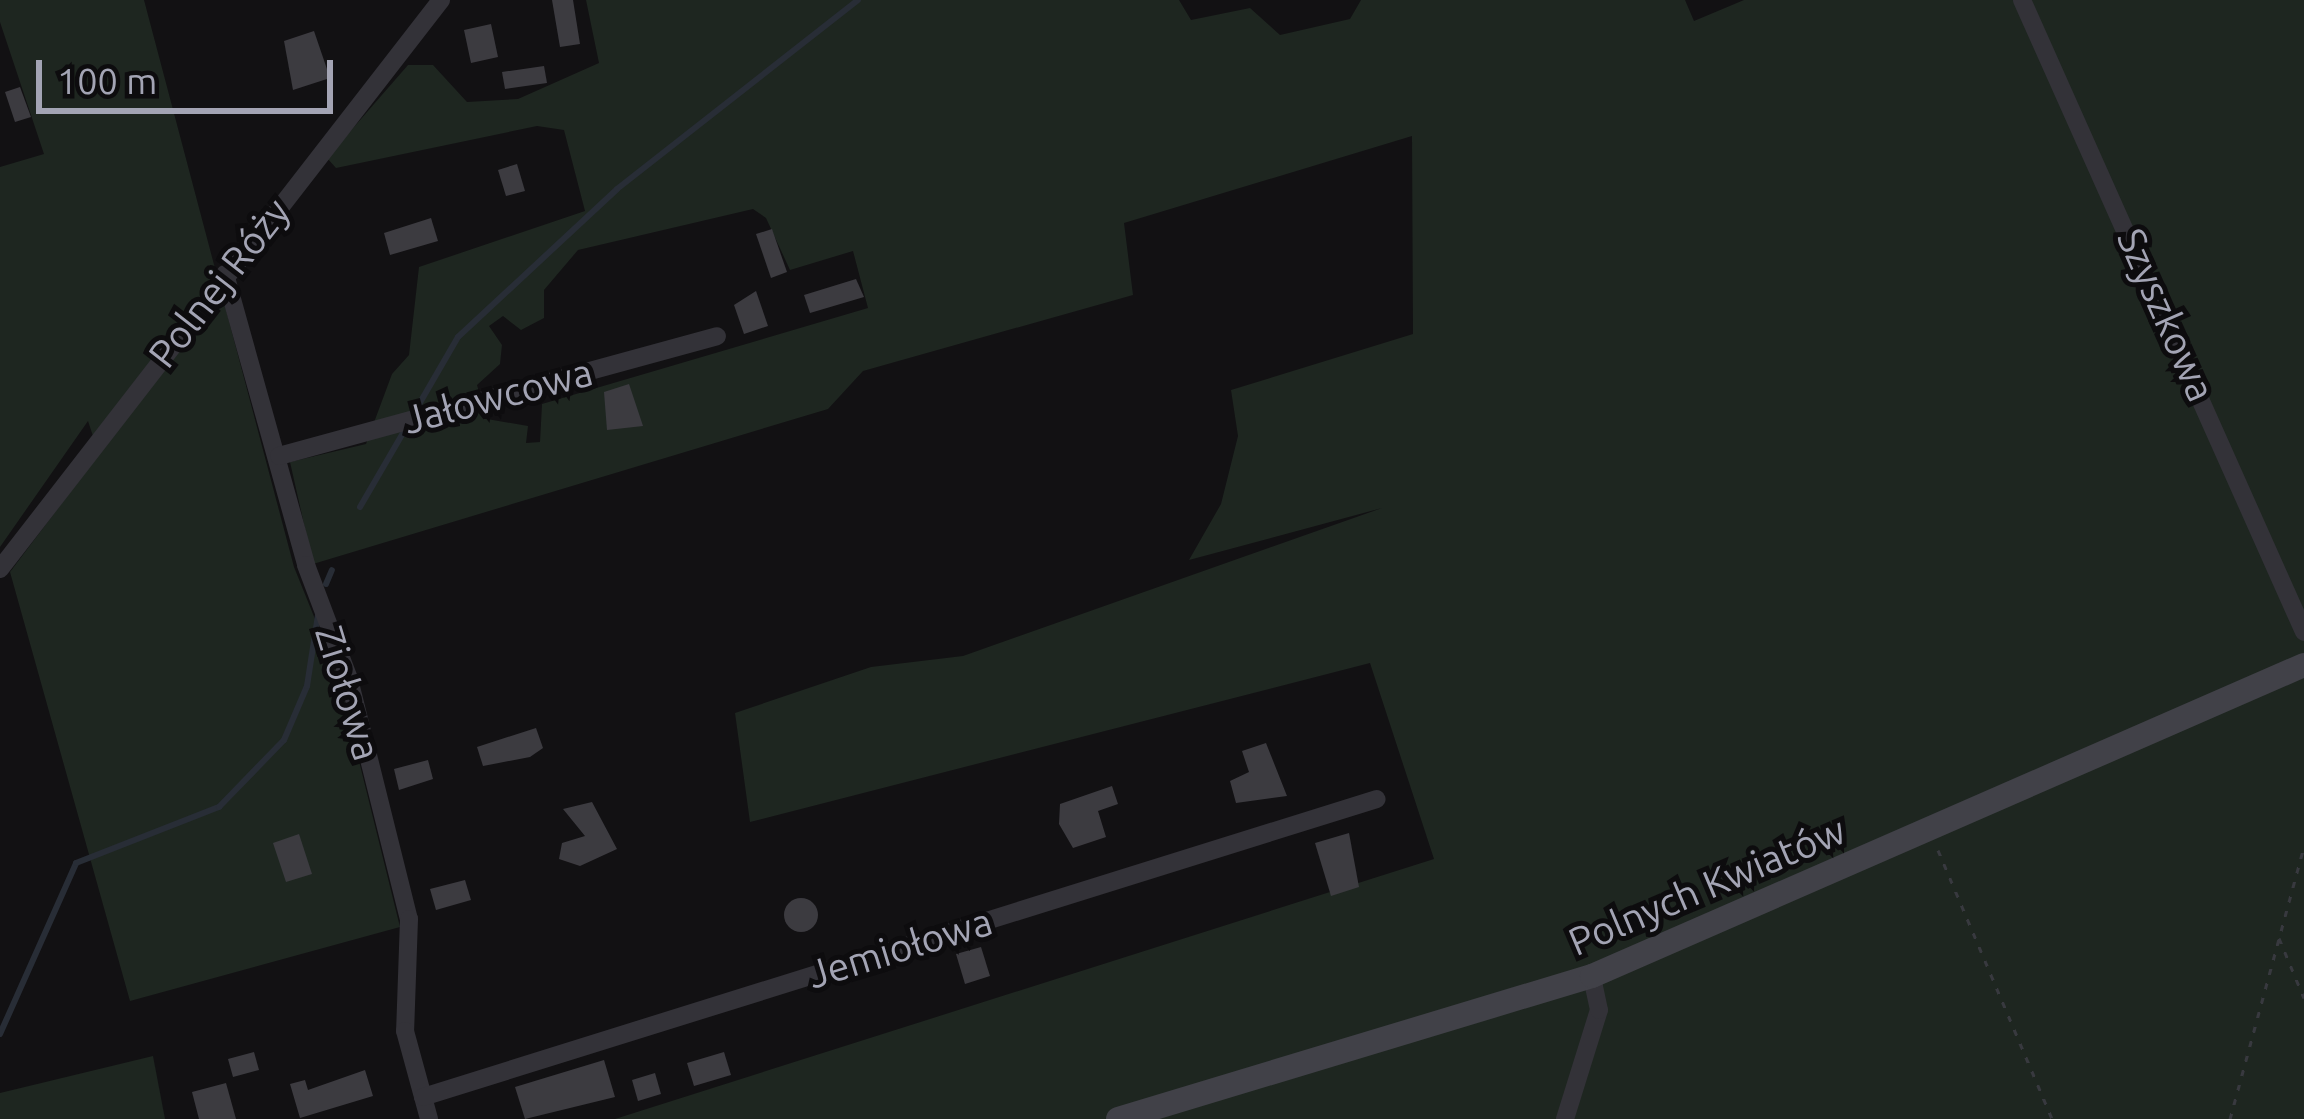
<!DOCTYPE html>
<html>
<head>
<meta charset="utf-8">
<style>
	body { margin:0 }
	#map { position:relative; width:2304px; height:1119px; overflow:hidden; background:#121113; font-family:Ubuntu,sans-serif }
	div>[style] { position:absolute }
	.green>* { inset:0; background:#1e2620 }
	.stream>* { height:6px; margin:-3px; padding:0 3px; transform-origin:3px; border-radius:3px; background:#282d36 }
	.building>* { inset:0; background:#3c3b40 }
	.round { border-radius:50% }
	.path>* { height:3px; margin-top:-1.5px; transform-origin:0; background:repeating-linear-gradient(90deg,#38393f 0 6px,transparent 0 15px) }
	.street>* { height:18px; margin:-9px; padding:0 9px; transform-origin:9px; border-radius:9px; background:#333238 }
	.secondary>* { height:24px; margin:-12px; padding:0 12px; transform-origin:12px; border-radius:12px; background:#414148 }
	span { translate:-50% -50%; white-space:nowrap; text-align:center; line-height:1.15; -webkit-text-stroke:10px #0d0c0e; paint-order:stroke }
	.street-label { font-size:39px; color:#a3a4b4 }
	.scale { position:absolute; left:36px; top:60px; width:297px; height:54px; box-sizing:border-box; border:6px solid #a3a4b4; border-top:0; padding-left:15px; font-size:36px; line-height:42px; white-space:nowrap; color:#a3a4b4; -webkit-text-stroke:9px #0d0c0e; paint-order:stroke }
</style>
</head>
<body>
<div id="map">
	<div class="green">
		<i style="clip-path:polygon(0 0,144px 0,294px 567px,338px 676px,400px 927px,130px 1001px,10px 572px,99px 454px,88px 421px,0 547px,0 167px,44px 154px,0 22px)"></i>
		<i style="clip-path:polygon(evenodd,586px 0,1179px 0,1191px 20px,1250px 8px,1280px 35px,1350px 19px,1361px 0,1685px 0,1694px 21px,1744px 0,2304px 0,2304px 1119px,615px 1119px,1434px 859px,1370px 663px,750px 822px,735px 713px,871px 667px,963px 656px,1382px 508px,1189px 560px,1221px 504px,1238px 436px,1231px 390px,1413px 334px,1412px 136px,1124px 223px,1133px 295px,863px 371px,828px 409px,313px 564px,290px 462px,366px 444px,392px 374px,409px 355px,419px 267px,585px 211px,564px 130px,537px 126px,336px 168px,327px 158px,408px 65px,433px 65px,467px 102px,518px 99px,599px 63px,586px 0,753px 209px,766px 218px,790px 270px,853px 251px,868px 308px,542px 404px,540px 442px,526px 443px,528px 426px,487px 419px,477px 385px,500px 364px,502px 345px,489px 326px,503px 316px,521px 330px,544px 318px,544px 290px,578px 250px,753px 209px)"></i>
		<i style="clip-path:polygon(153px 1056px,165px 1119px,0 1119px,0 1093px)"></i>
	</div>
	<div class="stream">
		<i style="left:414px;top:413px;width:88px;rotate:-59.9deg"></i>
		<i style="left:458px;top:337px;width:217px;rotate:-42.9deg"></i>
		<i style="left:617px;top:189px;width:306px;rotate:-38.1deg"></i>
		<i style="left:360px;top:507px;width:91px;rotate:-59.8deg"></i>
		<i style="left:326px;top:584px;width:15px;rotate:-67deg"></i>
		<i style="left:0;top:1034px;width:187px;rotate:-66deg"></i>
		<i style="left:76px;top:863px;width:154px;rotate:-21.4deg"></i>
		<i style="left:219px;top:807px;width:93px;rotate:-45.9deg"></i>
		<i style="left:284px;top:740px;width:59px;rotate:-66.9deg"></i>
		<i style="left:307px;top:686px;width:72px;rotate:-81.2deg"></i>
	</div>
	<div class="building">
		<i style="clip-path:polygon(552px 0,573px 0,580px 44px,560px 47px)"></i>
		<i style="clip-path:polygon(491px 24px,498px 57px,471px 63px,464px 30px)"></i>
		<i style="clip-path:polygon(314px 31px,330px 78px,293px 90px,284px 41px)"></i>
		<i style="clip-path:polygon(544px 66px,547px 83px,505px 89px,502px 72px)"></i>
		<i style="clip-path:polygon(20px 87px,31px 117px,15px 122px,5px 92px)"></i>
		<i style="clip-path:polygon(517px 164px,525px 191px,506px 196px,498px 170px)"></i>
		<i style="clip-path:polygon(431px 218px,438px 241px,390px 255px,384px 233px)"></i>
		<i style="clip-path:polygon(772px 229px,787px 272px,771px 278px,756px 234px)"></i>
		<i style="clip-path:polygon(856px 279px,864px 297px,810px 313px,804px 295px)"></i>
		<i style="clip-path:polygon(756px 291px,768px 326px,744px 334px,734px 305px)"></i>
		<i style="clip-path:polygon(629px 384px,643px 426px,607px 430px,604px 392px)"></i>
		<i style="clip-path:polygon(536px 728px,543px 748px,530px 757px,483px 766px,477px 747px)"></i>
		<i style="clip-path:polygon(1266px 743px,1287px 796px,1236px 803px,1230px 781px,1249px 772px,1242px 751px)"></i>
		<i style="clip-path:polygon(428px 760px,433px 779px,399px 790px,394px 769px)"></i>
		<i style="clip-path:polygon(1112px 786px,1118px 804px,1098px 811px,1106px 837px,1073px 848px,1059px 824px,1060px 804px)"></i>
		<i style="clip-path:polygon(592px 802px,617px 849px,580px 866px,559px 859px,562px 843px,585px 836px,563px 809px)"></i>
		<i style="clip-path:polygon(1349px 833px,1359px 887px,1331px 896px,1315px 843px)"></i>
		<i style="clip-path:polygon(299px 834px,312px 874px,286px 882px,273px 843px)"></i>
		<i style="clip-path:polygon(465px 880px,471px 900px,436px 910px,430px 889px)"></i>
		<i class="round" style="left:784px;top:898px;width:34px;height:34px"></i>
		<i style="clip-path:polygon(981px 947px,990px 976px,965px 984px,956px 954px)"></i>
		<i style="clip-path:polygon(254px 1052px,259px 1070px,233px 1077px,228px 1059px)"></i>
		<i style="clip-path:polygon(724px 1052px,731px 1075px,694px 1086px,687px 1063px)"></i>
		<i style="clip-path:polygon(604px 1060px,615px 1097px,525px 1119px,515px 1087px)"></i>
		<i style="clip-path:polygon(365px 1070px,373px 1096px,300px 1118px,290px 1084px,305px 1080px,308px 1090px)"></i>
		<i style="clip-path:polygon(655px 1073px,661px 1094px,638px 1101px,632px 1080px)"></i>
		<i style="clip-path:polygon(226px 1083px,236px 1119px,199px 1119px,192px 1092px)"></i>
	</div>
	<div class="path">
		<i style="left:1938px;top:850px;width:292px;rotate:67deg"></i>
		<i style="left:2279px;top:938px;width:65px;rotate:67.4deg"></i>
		<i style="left:2230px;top:1119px;width:283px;rotate:-74.8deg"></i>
	</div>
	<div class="street">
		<i style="left:2022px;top:0;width:692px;rotate:65.95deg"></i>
		<i style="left:225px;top:274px;width:302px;rotate:74.4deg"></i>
		<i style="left:306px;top:565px;width:122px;rotate:69.3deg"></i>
		<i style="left:349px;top:679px;width:247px;rotate:76deg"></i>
		<i style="left:409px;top:919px;width:112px;rotate:92deg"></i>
		<i style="left:405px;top:1031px;width:91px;rotate:74.7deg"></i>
		<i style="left:279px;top:456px;width:454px;rotate:-15.3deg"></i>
		<i style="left:0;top:569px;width:720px;rotate:-52.22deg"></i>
		<i style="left:423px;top:1097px;width:999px;rotate:-17.35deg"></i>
		<i style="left:1565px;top:1119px;width:114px;rotate:-72.7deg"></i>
		<i style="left:1599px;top:1010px;width:35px;rotate:-102deg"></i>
	</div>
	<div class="secondary">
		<i style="left:1118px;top:1119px;width:495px;rotate:-16.8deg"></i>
		<i style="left:1592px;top:976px;width:777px;rotate:-23.6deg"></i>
	</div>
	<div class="street-label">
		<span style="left:219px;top:283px;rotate:-52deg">Polnej Róży</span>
		<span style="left:2166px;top:315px;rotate:66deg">Szyszkowa</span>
		<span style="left:498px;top:396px;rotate:-15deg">Jałowcowa</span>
		<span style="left:348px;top:693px;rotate:73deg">Ziołowa</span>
		<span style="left:1707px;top:886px;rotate:-23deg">Polnych Kwiatów</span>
		<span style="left:900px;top:948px;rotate:-17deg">Jemiołowa</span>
	</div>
	<div class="scale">100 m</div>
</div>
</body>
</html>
